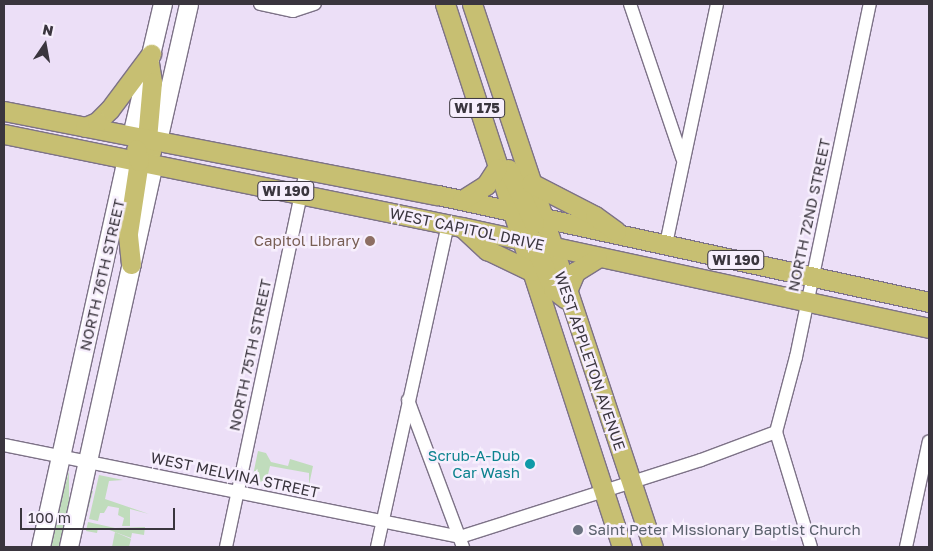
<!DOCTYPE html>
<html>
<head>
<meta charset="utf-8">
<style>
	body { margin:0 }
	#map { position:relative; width:933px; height:551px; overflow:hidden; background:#ecdff7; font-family:"Golos Text",sans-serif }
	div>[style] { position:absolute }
	.green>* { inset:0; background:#c0dcbc }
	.roads { filter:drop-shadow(1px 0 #7d7287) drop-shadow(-1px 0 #7d7287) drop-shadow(0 1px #7d7287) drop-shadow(0 -1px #7d7287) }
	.street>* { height:12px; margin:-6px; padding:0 6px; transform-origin:6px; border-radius:6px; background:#fff }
	.secondary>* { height:18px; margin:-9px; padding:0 9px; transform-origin:9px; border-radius:9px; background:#fff }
	.primary>* { height:19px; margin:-9.5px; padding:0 9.5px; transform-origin:9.5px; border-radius:9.5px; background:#c7bf72 }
	.dots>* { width:14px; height:14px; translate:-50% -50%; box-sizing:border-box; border:2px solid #f7effd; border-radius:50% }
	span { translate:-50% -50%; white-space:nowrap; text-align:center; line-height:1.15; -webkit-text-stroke:5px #f7effd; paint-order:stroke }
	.shield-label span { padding:1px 4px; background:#f7effd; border:1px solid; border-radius:4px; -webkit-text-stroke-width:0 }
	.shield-label { font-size:14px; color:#3a353e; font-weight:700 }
	.street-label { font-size:15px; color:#3a353e }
	.education-label { font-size:15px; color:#785e54 }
	.right { translate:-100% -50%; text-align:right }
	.culture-label { font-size:15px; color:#0d838f }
	.worship-label { font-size:15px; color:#5b616d }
	.left { translate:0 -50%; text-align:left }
	.frame { position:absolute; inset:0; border:5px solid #3a353e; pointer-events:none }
	.north { position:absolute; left:20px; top:20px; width:50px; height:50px; -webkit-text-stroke:4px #f7effd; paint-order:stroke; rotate:12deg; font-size:14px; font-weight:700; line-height:20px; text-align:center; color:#3a353e }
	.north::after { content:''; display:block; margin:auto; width:18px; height:22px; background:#3a353e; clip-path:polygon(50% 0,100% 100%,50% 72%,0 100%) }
	.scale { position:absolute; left:20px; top:508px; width:155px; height:22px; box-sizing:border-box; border:2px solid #3a353e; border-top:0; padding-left:6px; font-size:15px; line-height:18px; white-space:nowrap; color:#3a353e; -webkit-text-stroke:4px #f7effd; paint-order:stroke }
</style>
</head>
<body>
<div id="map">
	<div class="green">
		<i style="clip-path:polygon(258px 451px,266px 453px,271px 462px,288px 466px,290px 459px,313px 466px,309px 485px,309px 473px,270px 466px,266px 483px,252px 480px)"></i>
		<i style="clip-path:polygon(69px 471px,69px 504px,60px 547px,49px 547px)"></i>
		<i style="clip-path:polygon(99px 475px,123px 480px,109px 481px,105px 499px,149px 514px,130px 509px,130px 526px,122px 526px,124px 518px,118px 515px,119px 508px,108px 506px,104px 513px,100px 513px,98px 521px,89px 519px)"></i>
		<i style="clip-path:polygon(91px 490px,93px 491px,78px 547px)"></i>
		<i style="clip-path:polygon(88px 522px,115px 528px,145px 527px,144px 535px,132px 533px,131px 538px,104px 528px,98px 528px,97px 533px,86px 531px)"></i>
		<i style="clip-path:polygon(115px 532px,131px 539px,129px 547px,112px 547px)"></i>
	</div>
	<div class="roads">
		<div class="street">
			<i style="left:260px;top:4px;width:34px;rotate:12deg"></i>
			<i style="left:293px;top:11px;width:23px;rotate:-18deg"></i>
			<i style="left:630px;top:4px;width:163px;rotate:71.3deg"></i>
			<i style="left:666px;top:244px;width:245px;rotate:-78deg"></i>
			<i style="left:408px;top:400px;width:157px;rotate:69.5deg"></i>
			<i style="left:776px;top:432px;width:78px;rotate:-75.1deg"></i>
			<i style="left:796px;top:357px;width:361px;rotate:-78.2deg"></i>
			<i style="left:776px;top:432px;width:120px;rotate:73.1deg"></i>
			<i style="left:4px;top:445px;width:465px;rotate:11.4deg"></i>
			<i style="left:460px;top:537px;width:253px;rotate:-17.7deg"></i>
			<i style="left:701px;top:460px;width:80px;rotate:-20.5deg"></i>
			<i style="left:226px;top:547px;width:385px;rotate:-78deg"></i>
			<i style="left:377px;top:547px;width:331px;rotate:-77.6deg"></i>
			<i style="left:906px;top:547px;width:108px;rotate:-77.8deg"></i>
		</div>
		<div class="secondary">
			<i style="left:132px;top:136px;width:136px;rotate:-76.8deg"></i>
			<i style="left:158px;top:141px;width:140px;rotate:-77.2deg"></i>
			<i style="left:41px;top:547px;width:397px;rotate:-77.5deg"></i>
			<i style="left:69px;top:547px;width:392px;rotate:-77.5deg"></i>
		</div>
		<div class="primary">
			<i style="left:445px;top:4px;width:571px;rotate:71.95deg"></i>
			<i style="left:472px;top:4px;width:572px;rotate:71.57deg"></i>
			<i style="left:149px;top:63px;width:19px;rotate:81deg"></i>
			<i style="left:152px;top:82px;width:57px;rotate:95deg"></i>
			<i style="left:147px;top:139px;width:13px;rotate:72deg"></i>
			<i style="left:4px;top:111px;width:442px;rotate:11deg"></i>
			<i style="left:438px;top:195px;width:503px;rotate:12.29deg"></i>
			<i style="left:85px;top:127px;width:13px;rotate:-23deg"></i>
			<i style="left:97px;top:122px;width:18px;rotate:-45deg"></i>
			<i style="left:110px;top:109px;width:69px;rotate:-53.3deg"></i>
			<i style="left:4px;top:134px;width:467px;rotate:11.5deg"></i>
			<i style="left:462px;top:227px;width:478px;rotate:12.2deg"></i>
			<i style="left:508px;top:169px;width:60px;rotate:64.3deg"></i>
			<i style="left:531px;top:183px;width:72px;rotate:27.3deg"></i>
			<i style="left:595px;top:216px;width:26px;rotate:36deg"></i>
			<i style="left:462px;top:200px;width:28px;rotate:-32deg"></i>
			<i style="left:486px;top:185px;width:20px;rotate:-57deg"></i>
			<i style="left:463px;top:228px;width:33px;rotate:43deg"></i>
			<i style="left:487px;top:250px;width:49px;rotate:25.5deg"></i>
			<i style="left:532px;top:239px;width:54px;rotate:67.2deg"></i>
			<i style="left:553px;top:289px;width:16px;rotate:38deg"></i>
			<i style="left:131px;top:264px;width:31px;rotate:-96deg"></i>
			<i style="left:128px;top:233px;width:73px;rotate:-81.3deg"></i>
			<i style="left:139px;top:161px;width:12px;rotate:-104deg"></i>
			<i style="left:567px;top:291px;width:21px;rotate:-67deg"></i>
			<i style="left:575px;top:272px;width:26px;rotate:-32deg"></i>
		</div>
	</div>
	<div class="dots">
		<i style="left:370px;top:241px;background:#8d6e63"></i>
		<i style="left:530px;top:464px;background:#0f9aa8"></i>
		<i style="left:578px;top:530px;background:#6b7280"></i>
	</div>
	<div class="shield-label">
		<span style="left:477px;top:108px">WI 175</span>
		<span style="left:286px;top:191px">WI 190</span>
		<span style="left:736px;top:260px">WI 190</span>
	</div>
	<div class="street-label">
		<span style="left:809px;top:215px;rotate:-78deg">NORTH 72ND STREET</span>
		<span style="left:467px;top:229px;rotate:12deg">WEST CAPITOL DRIVE</span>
		<span style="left:102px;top:275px;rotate:-77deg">NORTH 76TH STREET</span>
		<span style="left:250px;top:355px;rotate:-78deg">NORTH 75TH STREET</span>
		<span style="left:590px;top:361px;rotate:71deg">WEST APPLETON AVENUE</span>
		<span style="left:235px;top:475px;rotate:12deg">WEST MELVINA STREET</span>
	</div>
	<div class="education-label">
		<span class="right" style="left:360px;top:241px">Capitol Library</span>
	</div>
	<div class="culture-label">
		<span class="right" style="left:520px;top:464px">Scrub-A-Dub<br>Car Wash</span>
	</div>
	<div class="worship-label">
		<span class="left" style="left:588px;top:530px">Saint Peter Missionary Baptist Church</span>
	</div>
	<div class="frame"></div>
	<div class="north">N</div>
	<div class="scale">100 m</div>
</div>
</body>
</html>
